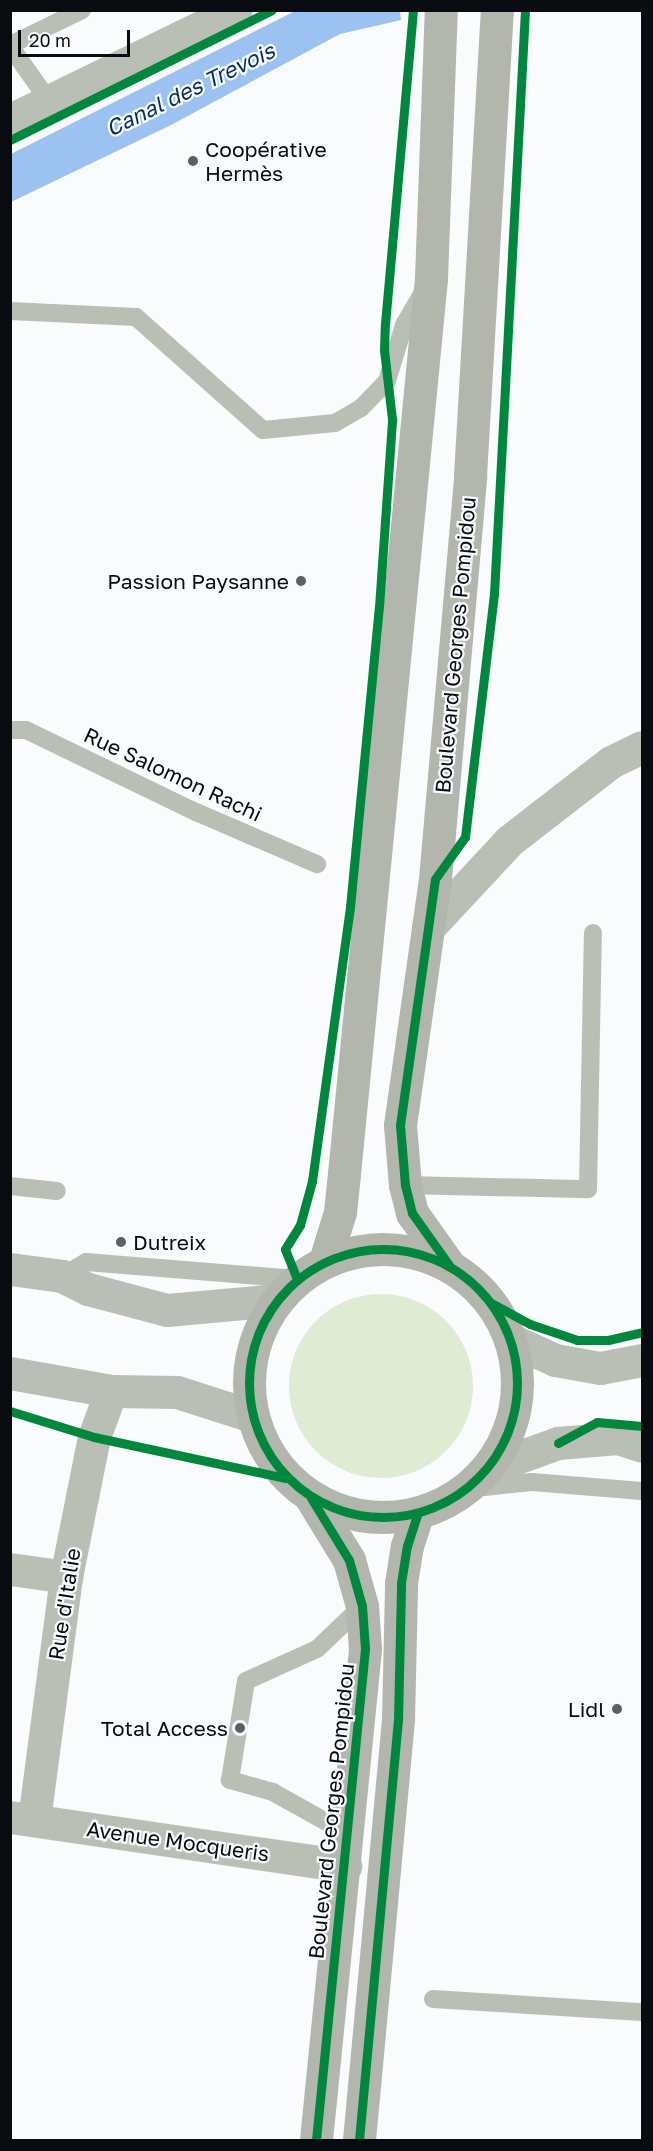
<!DOCTYPE html>
<html>
<head>
<meta charset="utf-8">
<style>
	body { margin:0 }
	#map { position:relative; width:653px; height:2151px; overflow:hidden; background:#f9fbfd; font-family:"Golos Text",sans-serif }
	div>[style] { position:absolute }
	.green>* { inset:0; background:#dfebd2 }
	.round { border-radius:50% }
	.water>* { inset:0; background:#9bc2f0 }
	.service>* { height:18px; margin:-9px; padding:0 9px; transform-origin:9px; border-radius:9px; background:#babfb6 }
	.minor>* { height:33px; margin:-16.5px; padding:0 16.5px; transform-origin:16.5px; border-radius:16.5px; background:#babfb6 }
	.tertiary>* { height:33px; margin:-16.5px; padding:0 16.5px; transform-origin:16.5px; border-radius:16.5px; background:#babfb6 }
	.secondary>* { height:33px; margin:-16.5px; padding:0 16.5px; transform-origin:16.5px; border-radius:16.5px; background:#b9beb6 }
	.primary>* { height:33px; margin:-16.5px; padding:0 16.5px; transform-origin:16.5px; border-radius:16.5px; background:#b2b6ad }
	.primary>.ring { margin:-16.5px; padding:0; box-sizing:content-box; background:none; border:33px solid #b2b6ad; border-radius:50% }
	.cycleway>* { height:9px; margin:-4.5px; padding:0 4.5px; transform-origin:4.5px; border-radius:4.5px; background:#00873e }
	.cycleway>.ring { margin:-4.5px; padding:0; box-sizing:content-box; background:none; border:9px solid #00873e; border-radius:50% }
	.dots>* { width:16px; height:16px; translate:-50% -50%; box-sizing:border-box; border:3px solid #f8fbfe; border-radius:50% }
	span { translate:-50% -50%; white-space:nowrap; text-align:center; line-height:1.15; -webkit-text-stroke:4.5px #f8fbfe; paint-order:stroke }
	.poi-label { font-size:21px; color:#080c10 }
	.left { translate:0 -50%; text-align:left }
	.right { translate:-100% -50%; text-align:right }
	.street-label { font-size:21px; color:#080c10 }
	.water-label { font-size:22px; color:#092e58; font-style:italic }
	.frame { position:absolute; inset:0; border:12px solid #080c10; pointer-events:none }
	.scale { position:absolute; left:18px; top:30px; width:112px; height:27px; box-sizing:border-box; border:3px solid #080c10; border-top:0; padding-left:8px; font-size:18px; line-height:21px; white-space:nowrap; color:#080c10; -webkit-text-stroke:4px #f8fbfe; paint-order:stroke }
</style>
</head>
<body>
<div id="map">
	<div class="green">
		<i class="round" style="left:289px;top:1294px;width:184px;height:184px"></i>
	</div>
	<div class="water">
		<i style="clip-path:polygon(297px 10px,400px 11px,401px 20px,340px 34px,171px 125px,11px 202px,11px 154px)"></i>
	</div>
	<div class="service">
		<i style="left:10px;top:45px;width:80px;rotate:-25.9deg"></i>
		<i style="left:10px;top:46px;width:67px;rotate:54.7deg"></i>
		<i style="left:10px;top:311px;width:126px;rotate:2.7deg"></i>
		<i style="left:136px;top:317px;width:170px;rotate:41.7deg"></i>
		<i style="left:263px;top:430px;width:72px;rotate:-5.6deg"></i>
		<i style="left:335px;top:423px;width:30px;rotate:-30deg"></i>
		<i style="left:361px;top:408px;width:37px;rotate:-46deg"></i>
		<i style="left:387px;top:381px;width:59px;rotate:-73.1deg"></i>
		<i style="left:404px;top:325px;width:38px;rotate:-60deg"></i>
		<i style="left:10px;top:730px;width:16px"></i>
		<i style="left:26px;top:730px;width:189px;rotate:25.8deg"></i>
		<i style="left:196px;top:812px;width:132px;rotate:23.3deg"></i>
		<i style="left:405px;top:1185px;width:183px;rotate:1.3deg"></i>
		<i style="left:588px;top:1189px;width:256px;rotate:-88.9deg"></i>
		<i style="left:10px;top:1186px;width:47px;rotate:6.1deg"></i>
		<i style="left:62px;top:1276px;width:28px;rotate:-30deg"></i>
		<i style="left:86px;top:1262px;width:212px;rotate:4.6deg"></i>
		<i style="left:466px;top:1489px;width:66px;rotate:-6.1deg"></i>
		<i style="left:532px;top:1482px;width:110px;rotate:4.7deg"></i>
		<i style="left:348px;top:1834px;width:86px;rotate:-150.8deg"></i>
		<i style="left:273px;top:1792px;width:45px;rotate:-164.4deg"></i>
		<i style="left:230px;top:1780px;width:100px;rotate:-80.8deg"></i>
		<i style="left:246px;top:1681px;width:78px;rotate:-24.3deg"></i>
		<i style="left:317px;top:1649px;width:62px;rotate:-43.7deg"></i>
		<i style="left:433px;top:1999px;width:209px;rotate:3.6deg"></i>
	</div>
	<div class="minor">
		<i style="left:10px;top:120px;width:251px;rotate:-26deg"></i>
		<i style="left:428px;top:928px;width:119px;rotate:-47deg"></i>
		<i style="left:509px;top:841px;width:129px;rotate:-37.8deg"></i>
		<i style="left:611px;top:762px;width:34px;rotate:-26deg"></i>
		<i style="left:10px;top:1569px;width:57px;rotate:8.1deg"></i>
		<i style="left:10px;top:1817px;width:339px;rotate:8.3deg"></i>
		<i style="left:34px;top:1820px;width:245px;rotate:-82.5deg"></i>
		<i style="left:66px;top:1577px;width:143px;rotate:-78.7deg"></i>
		<i style="left:94px;top:1437px;width:49px;rotate:-69.7deg"></i>
	</div>
	<div class="tertiary">
		<i style="left:511px;top:1340px;width:48px;rotate:24.4deg"></i>
		<i style="left:555px;top:1360px;width:46px;rotate:10.1deg"></i>
		<i style="left:600px;top:1368px;width:43px;rotate:-10.8deg"></i>
		<i style="left:486px;top:1469px;width:77px;rotate:-19.9deg"></i>
		<i style="left:558px;top:1443px;width:60px;rotate:-4.8deg"></i>
		<i style="left:618px;top:1438px;width:25px;rotate:18deg"></i>
	</div>
	<div class="secondary">
		<i style="left:10px;top:1269px;width:52px;rotate:7.7deg"></i>
		<i style="left:62px;top:1276px;width:29px;rotate:27deg"></i>
		<i style="left:88px;top:1289px;width:82px;rotate:14.9deg"></i>
		<i style="left:167px;top:1310px;width:110px;rotate:-5.2deg"></i>
		<i style="left:10px;top:1373px;width:103px;rotate:10.1deg"></i>
		<i style="left:111px;top:1391px;width:66px;rotate:0.9deg"></i>
		<i style="left:177px;top:1392px;width:79px;rotate:17.7deg"></i>
	</div>
	<div class="primary">
		<i class="ring" style="left:249px;top:1249px;width:235px;height:235px"></i>
		<i style="left:325px;top:1261px;width:51px;rotate:-73deg"></i>
		<i style="left:340px;top:1212px;width:38px;rotate:-84deg"></i>
		<i style="left:344px;top:1174px;width:900px;rotate:-84.45deg"></i>
		<i style="left:431px;top:278px;width:268px;rotate:-87.9deg"></i>
		<i style="left:449px;top:1265px;width:64px;rotate:-125.4deg"></i>
		<i style="left:412px;top:1213px;width:29px;rotate:-104deg"></i>
		<i style="left:405px;top:1185px;width:60px;rotate:-94.8deg"></i>
		<i style="left:400px;top:1125px;width:248px;rotate:-81.9deg"></i>
		<i style="left:435px;top:879px;width:405px;rotate:-85deg"></i>
		<i style="left:470px;top:476px;width:467px;rotate:-86.7deg"></i>
		<i style="left:311px;top:1498px;width:73px;rotate:58.5deg"></i>
		<i style="left:349px;top:1560px;width:48px;rotate:74.2deg"></i>
		<i style="left:362px;top:1606px;width:43px;rotate:86deg"></i>
		<i style="left:365px;top:1649px;width:493px;rotate:95.7deg"></i>
		<i style="left:359px;top:2140px;width:422px;rotate:-84.7deg"></i>
		<i style="left:398px;top:1720px;width:137px;rotate:-88.7deg"></i>
		<i style="left:401px;top:1583px;width:37px;rotate:-81deg"></i>
		<i style="left:407px;top:1546px;width:35px;rotate:-72deg"></i>
	</div>
	<div class="cycleway">
		<i style="left:10px;top:140px;width:292px;rotate:-26.4deg"></i>
		<i class="ring" style="left:249px;top:1249px;width:259px;height:259px"></i>
		<i style="left:449px;top:1265px;width:64px;rotate:-125.4deg"></i>
		<i style="left:412px;top:1213px;width:29px;rotate:-104deg"></i>
		<i style="left:405px;top:1185px;width:60px;rotate:-94.8deg"></i>
		<i style="left:400px;top:1125px;width:248px;rotate:-81.9deg"></i>
		<i style="left:435px;top:879px;width:52px;rotate:-54.5deg"></i>
		<i style="left:465px;top:837px;width:245px;rotate:-83.2deg"></i>
		<i style="left:494px;top:594px;width:585px;rotate:-86.96deg"></i>
		<i style="left:297px;top:1279px;width:32px;rotate:-112deg"></i>
		<i style="left:285px;top:1249px;width:28px;rotate:-58deg"></i>
		<i style="left:300px;top:1225px;width:46px;rotate:-74.7deg"></i>
		<i style="left:312px;top:1181px;width:277px;rotate:-82.1deg"></i>
		<i style="left:350px;top:907px;width:301px;rotate:-84.5deg"></i>
		<i style="left:379px;top:607px;width:188px;rotate:-86deg"></i>
		<i style="left:392px;top:419px;width:69px;rotate:-96.6deg"></i>
		<i style="left:384px;top:350px;width:26px;rotate:-88deg"></i>
		<i style="left:385px;top:324px;width:315px;rotate:-84.9deg"></i>
		<i style="left:491px;top:1303px;width:44px;rotate:28.3deg"></i>
		<i style="left:530px;top:1324px;width:50px;rotate:18.8deg"></i>
		<i style="left:577px;top:1340px;width:31px"></i>
		<i style="left:608px;top:1340px;width:35px;rotate:-13deg"></i>
		<i style="left:10px;top:1411px;width:88px;rotate:17.2deg"></i>
		<i style="left:94px;top:1437px;width:196px;rotate:12.1deg"></i>
		<i style="left:558px;top:1443px;width:44px;rotate:-28.3deg"></i>
		<i style="left:597px;top:1422px;width:45px;rotate:5.1deg"></i>
		<i style="left:311px;top:1498px;width:73px;rotate:58.5deg"></i>
		<i style="left:349px;top:1560px;width:48px;rotate:74.2deg"></i>
		<i style="left:362px;top:1606px;width:43px;rotate:86deg"></i>
		<i style="left:365px;top:1649px;width:493px;rotate:95.7deg"></i>
		<i style="left:359px;top:2140px;width:422px;rotate:-84.7deg"></i>
		<i style="left:398px;top:1720px;width:137px;rotate:-88.7deg"></i>
		<i style="left:401px;top:1583px;width:37px;rotate:-81deg"></i>
		<i style="left:407px;top:1546px;width:35px;rotate:-72deg"></i>
	</div>
	<div class="dots">
		<i style="left:193px;top:161px;background:#5c6063"></i>
		<i style="left:301px;top:581px;background:#5c6063"></i>
		<i style="left:121px;top:1242px;background:#5c6063"></i>
		<i style="left:617px;top:1709px;background:#5c6063"></i>
		<i style="left:240px;top:1728px;background:#5c6063"></i>
	</div>
	<div class="poi-label">
		<span class="left" style="left:205px;top:161px">Coopérative<br>Hermès</span>
		<span class="right" style="left:289px;top:581px">Passion Paysanne</span>
		<span class="left" style="left:133px;top:1242px">Dutreix</span>
		<span class="right" style="left:605px;top:1709px">Lidl</span>
		<span class="right" style="left:228px;top:1728px">Total Access</span>
	</div>
	<div class="street-label">
		<span style="left:455px;top:645px;rotate:-85deg">Boulevard Georges Pompidou</span>
		<span style="left:173px;top:774px;rotate:25deg">Rue Salomon Rachi</span>
		<span style="left:64px;top:1604px;rotate:-81deg">Rue d'Italie</span>
		<span style="left:331px;top:1811px;rotate:-84deg">Boulevard Georges Pompidou</span>
		<span style="left:178px;top:1841px;rotate:8deg">Avenue Mocqueris</span>
	</div>
	<div class="water-label">
		<span style="left:190px;top:89px;rotate:-26deg">Canal des Trevois</span>
	</div>
	<div class="frame"></div>
	<div class="scale">20 m</div>
</div>
</body>
</html>
